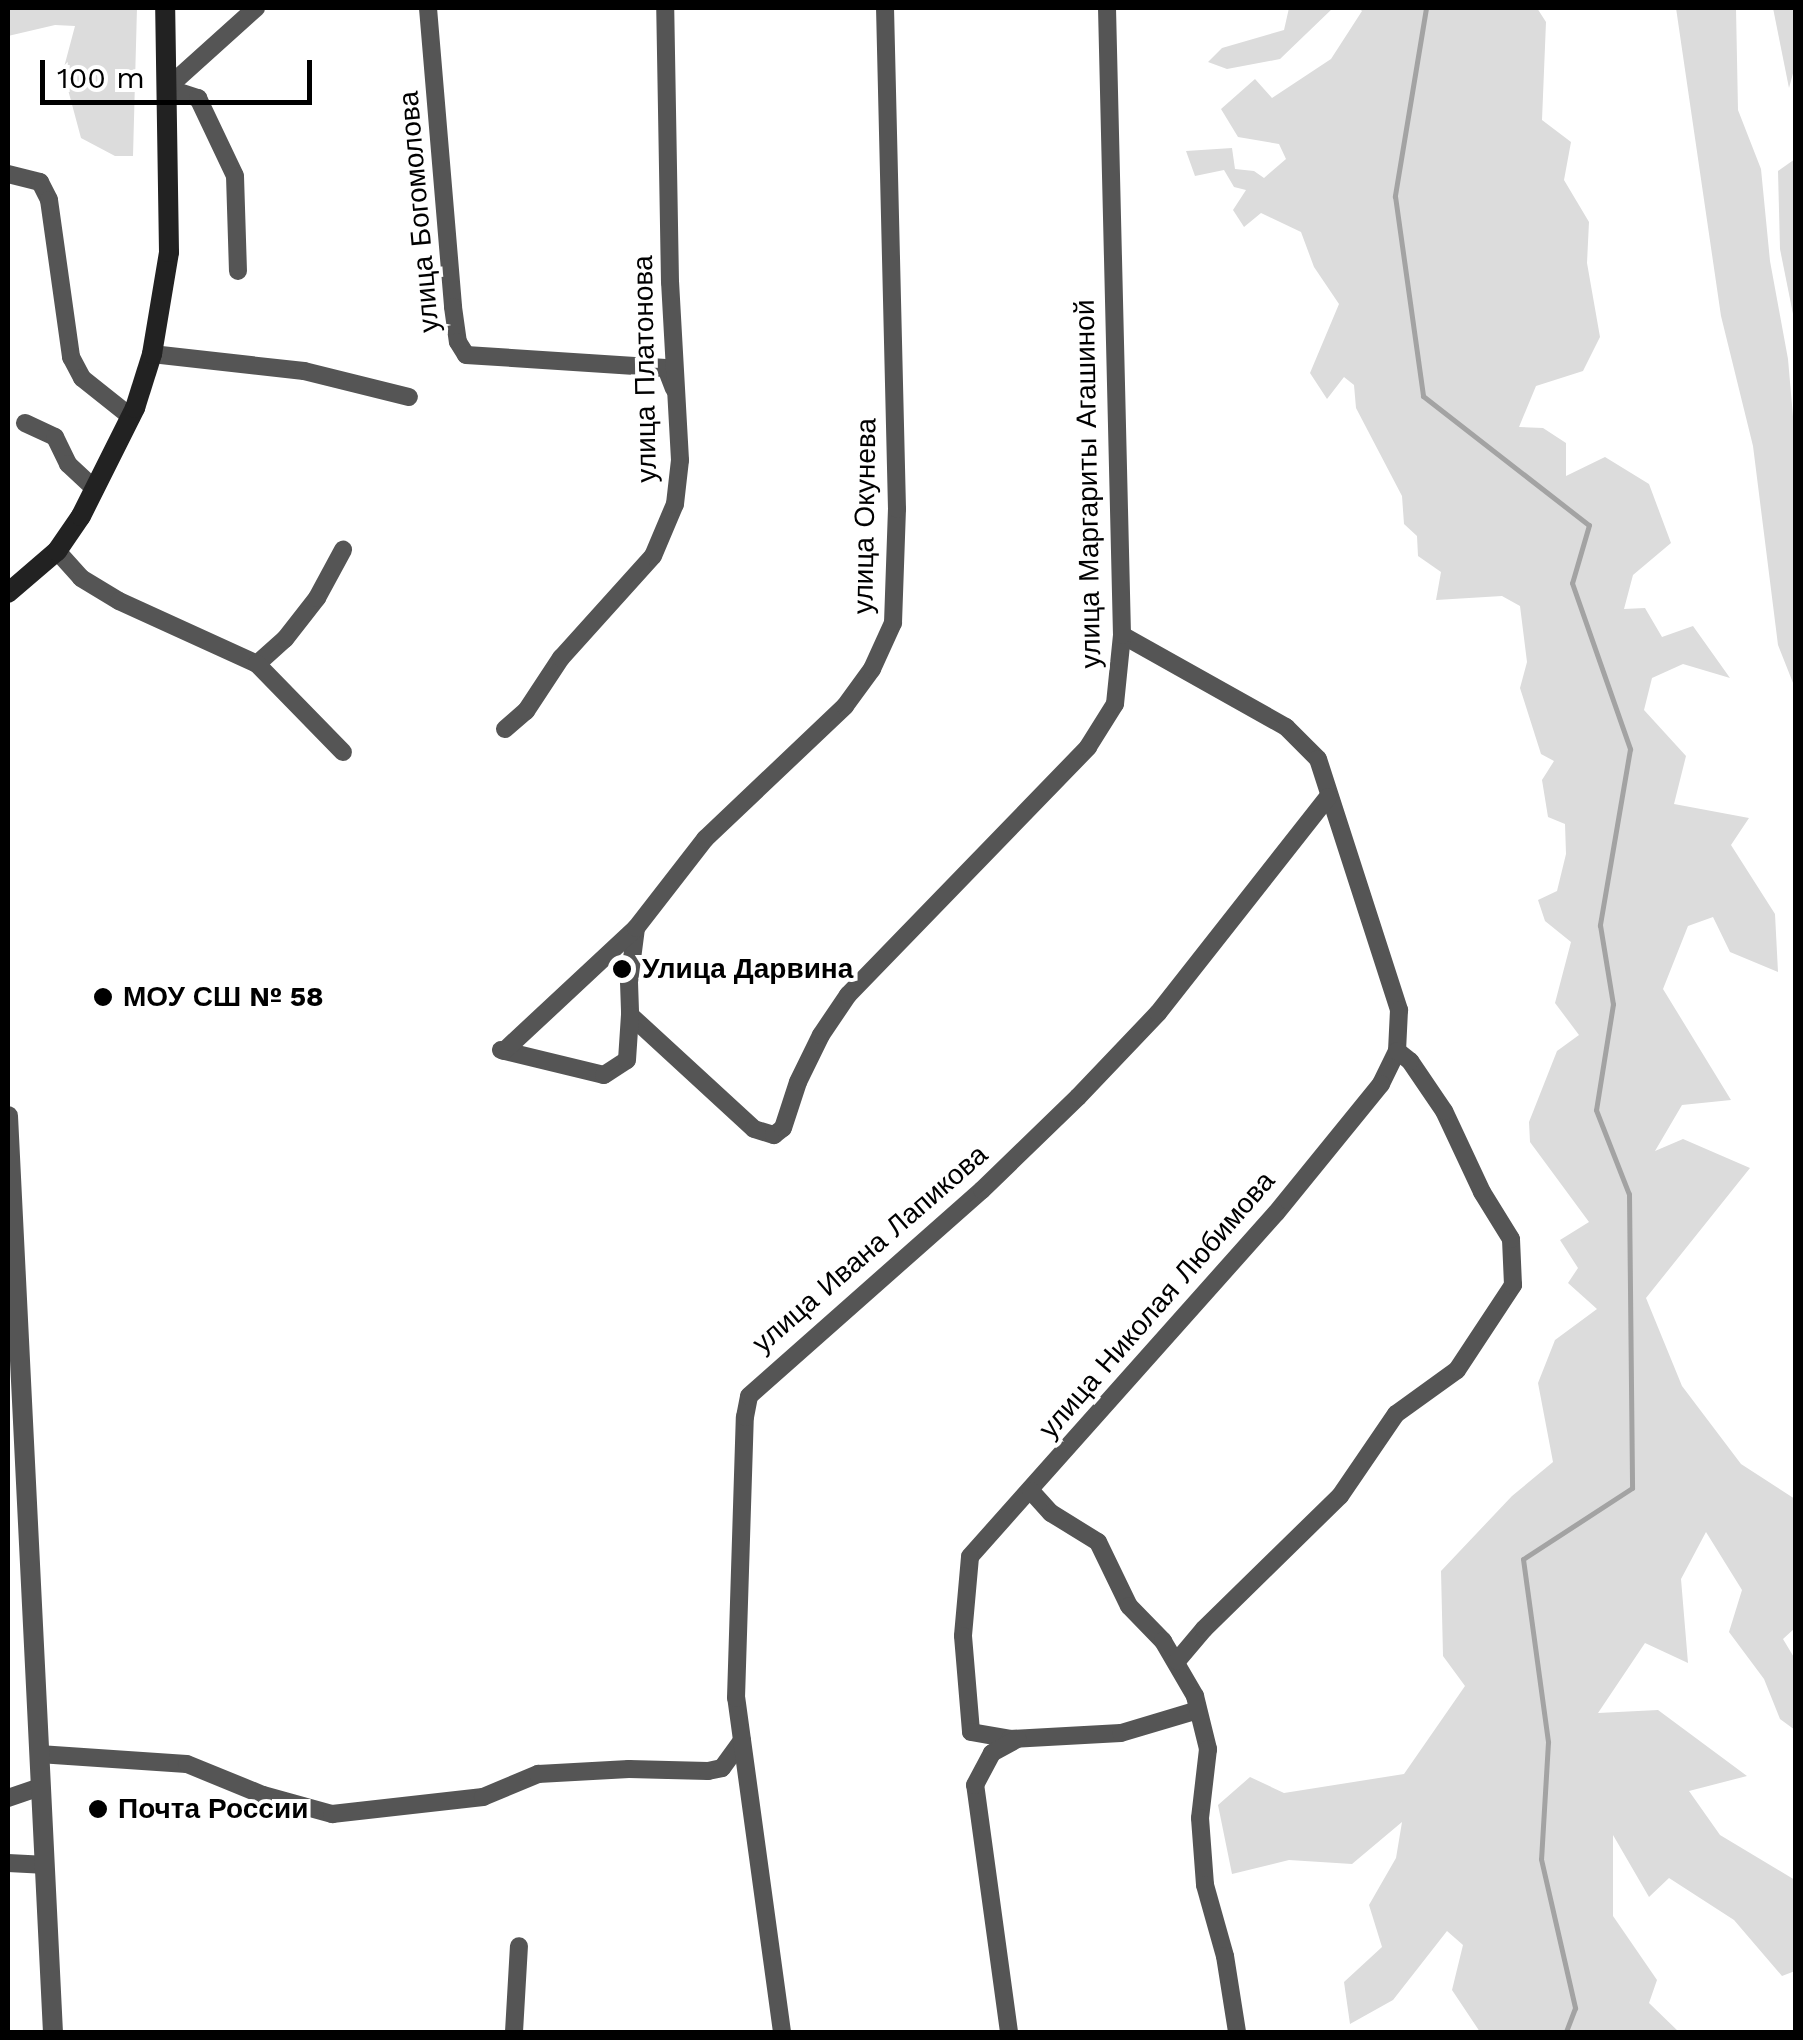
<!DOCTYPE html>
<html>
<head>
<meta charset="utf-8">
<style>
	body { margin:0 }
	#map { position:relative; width:1803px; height:2040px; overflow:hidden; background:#fff; font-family:"Work Sans",sans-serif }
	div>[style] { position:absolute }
	.green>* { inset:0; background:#dcdcdc }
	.stream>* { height:5px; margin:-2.5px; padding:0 2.5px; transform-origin:2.5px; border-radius:2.5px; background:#a3a3a3 }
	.minor>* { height:18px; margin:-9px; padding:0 9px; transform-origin:9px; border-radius:9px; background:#555 }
	.tertiary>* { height:20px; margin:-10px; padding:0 10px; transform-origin:10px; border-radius:10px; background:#555 }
	.secondary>* { height:20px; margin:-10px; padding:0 10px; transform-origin:10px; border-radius:10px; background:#222 }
	.dots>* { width:28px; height:28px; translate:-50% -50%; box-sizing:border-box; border:5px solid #fff; border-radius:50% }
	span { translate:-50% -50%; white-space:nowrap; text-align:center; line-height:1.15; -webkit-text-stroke:8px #fff; paint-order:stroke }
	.street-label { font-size:28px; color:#000 }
	.poi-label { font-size:28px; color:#000; font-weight:700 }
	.left { translate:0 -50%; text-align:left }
	.frame { position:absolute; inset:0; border:10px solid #000; pointer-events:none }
	.scale { position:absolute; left:40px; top:60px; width:272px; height:45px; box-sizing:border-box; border:5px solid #000; border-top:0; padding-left:12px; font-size:30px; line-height:35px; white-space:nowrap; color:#000; -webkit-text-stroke:8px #fff; paint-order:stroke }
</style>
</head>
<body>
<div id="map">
	<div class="green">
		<i style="clip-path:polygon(8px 8px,137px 8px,133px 156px,115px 156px,81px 138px,63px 71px,75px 26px,55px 25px,8px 36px)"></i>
		<i style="clip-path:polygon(1289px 8px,1333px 8px,1280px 59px,1227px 69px,1208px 62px,1222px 48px,1284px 30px)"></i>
		<i style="clip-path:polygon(1359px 8px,1537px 8px,1546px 22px,1542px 120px,1571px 142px,1564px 180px,1589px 222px,1587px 263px,1600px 337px,1583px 371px,1536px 386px,1519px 427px,1543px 428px,1566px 443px,1566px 476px,1605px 457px,1649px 484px,1671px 543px,1633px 575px,1624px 609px,1645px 608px,1662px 637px,1693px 626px,1730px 678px,1683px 664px,1652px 678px,1644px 710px,1686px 756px,1674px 804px,1749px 818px,1731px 845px,1775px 914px,1778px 972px,1730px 952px,1713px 917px,1688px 926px,1663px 989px,1731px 1100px,1682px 1105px,1655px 1151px,1683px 1139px,1750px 1168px,1646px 1298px,1682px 1386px,1741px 1464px,1795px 1499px,1795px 1628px,1783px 1639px,1795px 1659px,1795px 1730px,1780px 1719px,1764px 1679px,1729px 1632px,1742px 1590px,1706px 1532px,1681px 1579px,1688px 1663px,1645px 1643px,1598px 1713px,1658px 1710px,1747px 1776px,1689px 1791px,1720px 1835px,1795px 1880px,1795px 1971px,1782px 1976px,1734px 1920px,1669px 1878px,1649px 1897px,1613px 1835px,1613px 1916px,1657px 1980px,1649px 2003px,1679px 2032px,1480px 2032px,1452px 1990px,1463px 1945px,1447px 1931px,1393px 2000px,1350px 2024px,1344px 1982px,1382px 1947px,1369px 1905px,1396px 1858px,1402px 1822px,1352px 1864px,1289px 1860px,1232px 1874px,1218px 1805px,1250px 1777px,1284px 1793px,1404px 1774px,1465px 1686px,1443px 1656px,1441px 1571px,1512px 1496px,1553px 1462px,1538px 1383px,1555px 1340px,1597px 1309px,1568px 1283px,1578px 1268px,1560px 1240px,1589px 1222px,1530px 1142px,1529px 1122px,1557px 1051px,1579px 1035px,1555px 1003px,1571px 942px,1545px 921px,1538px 900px,1557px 891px,1566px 854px,1565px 824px,1548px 817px,1542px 780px,1554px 761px,1541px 754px,1520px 688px,1527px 662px,1520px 606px,1502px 596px,1436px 600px,1441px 572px,1418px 556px,1417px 536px,1404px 524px,1402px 496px,1356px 408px,1354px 385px,1344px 377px,1327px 399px,1310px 373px,1339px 304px,1314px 267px,1301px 232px,1261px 213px,1244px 227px,1233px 210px,1246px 190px,1234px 187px,1224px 170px,1195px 176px,1186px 151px,1232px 148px,1235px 169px,1254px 171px,1264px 178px,1286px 159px,1279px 144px,1238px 137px,1221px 109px,1255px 79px,1272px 98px,1331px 59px,1362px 11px)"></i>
		<i style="clip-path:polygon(1676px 8px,1736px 8px,1738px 110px,1761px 169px,1770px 261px,1788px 359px,1796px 451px,1795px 688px,1778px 645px,1753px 446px,1721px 316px)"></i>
		<i style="clip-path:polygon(1773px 8px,1794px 8px,1795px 66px,1789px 88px)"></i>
		<i style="clip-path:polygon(1795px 159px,1795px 324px,1780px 249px,1778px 171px)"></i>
	</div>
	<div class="stream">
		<i style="left:1426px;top:8px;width:191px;rotate:99.4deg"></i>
		<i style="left:1395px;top:196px;width:202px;rotate:82deg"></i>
		<i style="left:1423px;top:396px;width:210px;rotate:37.9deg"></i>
		<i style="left:1589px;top:525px;width:60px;rotate:106.3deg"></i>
		<i style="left:1572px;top:583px;width:176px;rotate:70.7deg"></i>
		<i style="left:1630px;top:749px;width:179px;rotate:99.7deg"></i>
		<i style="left:1600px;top:925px;width:80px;rotate:80.7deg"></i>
		<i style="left:1613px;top:1004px;width:107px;rotate:99.1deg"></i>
		<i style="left:1596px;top:1110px;width:90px;rotate:68.6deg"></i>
		<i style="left:1629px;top:1194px;width:294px;rotate:89.4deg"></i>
		<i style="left:1632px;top:1488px;width:130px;rotate:146.9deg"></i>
		<i style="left:1523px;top:1559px;width:185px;rotate:82.2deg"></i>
		<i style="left:1548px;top:1742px;width:117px;rotate:93.4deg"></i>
		<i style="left:1541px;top:1859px;width:153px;rotate:77.1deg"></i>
		<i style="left:1575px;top:2008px;width:26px;rotate:111deg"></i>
	</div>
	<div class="minor">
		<i style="left:428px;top:8px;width:300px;rotate:85.2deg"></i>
		<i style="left:453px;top:307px;width:35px;rotate:82deg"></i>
		<i style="left:458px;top:342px;width:15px;rotate:58deg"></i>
		<i style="left:466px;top:355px;width:200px;rotate:3.7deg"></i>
		<i style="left:666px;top:368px;width:22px;rotate:69deg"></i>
		<i style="left:167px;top:88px;width:33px;rotate:18deg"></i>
		<i style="left:198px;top:98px;width:86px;rotate:64.6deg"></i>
		<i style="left:235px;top:176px;width:95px;rotate:88.2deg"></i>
		<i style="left:167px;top:88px;width:120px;rotate:-42deg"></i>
		<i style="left:8px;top:174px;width:33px;rotate:14deg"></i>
		<i style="left:40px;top:182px;width:20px;rotate:63deg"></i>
		<i style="left:49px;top:200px;width:159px;rotate:82deg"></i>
		<i style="left:71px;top:357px;width:24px;rotate:62deg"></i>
		<i style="left:82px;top:378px;width:63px;rotate:38.5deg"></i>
		<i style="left:152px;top:354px;width:153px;rotate:6.4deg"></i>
		<i style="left:304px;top:371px;width:108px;rotate:13.9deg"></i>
		<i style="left:25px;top:423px;width:33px;rotate:25deg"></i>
		<i style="left:55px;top:437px;width:30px;rotate:64deg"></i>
		<i style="left:68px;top:464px;width:37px;rotate:43deg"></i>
		<i style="left:57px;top:551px;width:36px;rotate:48deg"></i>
		<i style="left:81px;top:578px;width:44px;rotate:31.2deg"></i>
		<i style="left:119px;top:601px;width:152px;rotate:24.5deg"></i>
		<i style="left:257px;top:664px;width:38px;rotate:-42deg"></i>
		<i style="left:285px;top:639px;width:52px;rotate:-52deg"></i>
		<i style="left:317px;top:598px;width:55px;rotate:-61.6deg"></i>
		<i style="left:1122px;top:635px;width:188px;rotate:29.3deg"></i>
		<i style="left:1286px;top:727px;width:45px;rotate:45deg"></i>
		<i style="left:1318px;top:759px;width:264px;rotate:72.1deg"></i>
		<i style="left:1399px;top:1010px;width:41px;rotate:92.8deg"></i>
		<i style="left:1397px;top:1051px;width:37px;rotate:116deg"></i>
		<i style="left:1381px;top:1084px;width:166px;rotate:129.1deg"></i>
		<i style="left:1276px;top:1213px;width:460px;rotate:131.7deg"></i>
		<i style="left:970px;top:1557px;width:79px;rotate:95.1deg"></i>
		<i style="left:963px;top:1636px;width:96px;rotate:85.2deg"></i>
		<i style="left:971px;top:1732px;width:40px;rotate:10deg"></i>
		<i style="left:1010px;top:1739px;width:111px;rotate:-3.1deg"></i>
		<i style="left:1121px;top:1733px;width:80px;rotate:-16.6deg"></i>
		<i style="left:257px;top:664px;width:123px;rotate:45.7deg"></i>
		<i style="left:505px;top:729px;width:28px;rotate:-41deg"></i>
		<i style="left:526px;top:711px;width:64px;rotate:-56.6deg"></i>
		<i style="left:561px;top:658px;width:137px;rotate:-48deg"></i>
		<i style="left:653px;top:556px;width:56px;rotate:-67.1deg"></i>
		<i style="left:675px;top:504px;width:44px;rotate:-83.5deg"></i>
		<i style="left:680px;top:460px;width:178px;rotate:-93.2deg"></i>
		<i style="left:670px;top:282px;width:274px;rotate:-91deg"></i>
		<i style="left:636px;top:928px;width:54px;rotate:97.4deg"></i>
		<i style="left:629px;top:982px;width:33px;rotate:88deg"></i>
		<i style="left:630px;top:1015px;width:168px;rotate:42.6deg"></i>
		<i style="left:754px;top:1129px;width:21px;rotate:17deg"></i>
		<i style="left:774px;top:1135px;width:11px;rotate:-38deg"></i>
		<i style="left:783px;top:1128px;width:48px;rotate:-71.9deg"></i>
		<i style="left:798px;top:1082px;width:52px;rotate:-63.9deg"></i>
		<i style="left:821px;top:1035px;width:48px;rotate:-56deg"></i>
		<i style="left:848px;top:995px;width:345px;rotate:-45.9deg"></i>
		<i style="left:1088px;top:747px;width:51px;rotate:-57.9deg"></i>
		<i style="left:1115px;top:704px;width:69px;rotate:-84.2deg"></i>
		<i style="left:1122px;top:635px;width:627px;rotate:-91.37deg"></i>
		<i style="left:501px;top:1050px;width:106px;rotate:13.6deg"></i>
		<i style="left:604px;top:1075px;width:27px;rotate:-33deg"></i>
		<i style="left:627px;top:1060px;width:45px;rotate:-86.2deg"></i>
		<i style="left:504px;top:1051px;width:180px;rotate:-43deg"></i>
		<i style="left:636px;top:928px;width:113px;rotate:-52.2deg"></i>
		<i style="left:705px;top:839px;width:193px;rotate:-43.5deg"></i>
		<i style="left:845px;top:706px;width:46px;rotate:-53.9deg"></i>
		<i style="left:872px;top:669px;width:51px;rotate:-65.5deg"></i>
		<i style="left:893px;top:623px;width:114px;rotate:-88deg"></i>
		<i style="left:897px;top:509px;width:501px;rotate:-91.37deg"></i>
		<i style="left:1031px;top:1491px;width:30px;rotate:48deg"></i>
		<i style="left:1051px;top:1513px;width:55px;rotate:31.7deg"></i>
		<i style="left:1098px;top:1542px;width:71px;rotate:64.2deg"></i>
		<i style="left:1129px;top:1606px;width:49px;rotate:45.8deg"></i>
		<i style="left:1163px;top:1641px;width:64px;rotate:59.8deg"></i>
		<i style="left:1195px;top:1696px;width:55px;rotate:76.2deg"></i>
		<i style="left:1208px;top:1749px;width:69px;rotate:96.6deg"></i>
		<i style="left:1200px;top:1818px;width:67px;rotate:85.7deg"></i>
		<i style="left:1205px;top:1885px;width:74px;rotate:74.3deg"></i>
		<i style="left:1225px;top:1956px;width:77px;rotate:81deg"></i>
		<i style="left:1177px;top:1661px;width:42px;rotate:-49.8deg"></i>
		<i style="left:1204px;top:1629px;width:190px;rotate:-44.4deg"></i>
		<i style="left:1340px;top:1496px;width:99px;rotate:-55.7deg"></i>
		<i style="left:1396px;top:1414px;width:75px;rotate:-35.8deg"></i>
		<i style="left:1457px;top:1370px;width:102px;rotate:-56.6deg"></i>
		<i style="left:1513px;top:1285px;width:46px;rotate:-92.5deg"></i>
		<i style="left:1511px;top:1239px;width:55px;rotate:-121.7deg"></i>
		<i style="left:1482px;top:1192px;width:89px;rotate:-115.1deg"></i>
		<i style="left:1444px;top:1111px;width:60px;rotate:-124.2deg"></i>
		<i style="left:1410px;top:1061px;width:16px;rotate:-142deg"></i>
		<i style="left:39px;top:1754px;width:148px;rotate:3.9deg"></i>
		<i style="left:187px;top:1764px;width:82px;rotate:22.2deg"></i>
		<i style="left:263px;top:1795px;width:72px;rotate:15.4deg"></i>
		<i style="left:332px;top:1814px;width:152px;rotate:-6.4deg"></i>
		<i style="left:483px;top:1797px;width:60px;rotate:-22.7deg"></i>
		<i style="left:538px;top:1774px;width:91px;rotate:-3.1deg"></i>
		<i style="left:629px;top:1769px;width:79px;rotate:1.5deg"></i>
		<i style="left:708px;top:1771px;width:14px;rotate:-12deg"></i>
		<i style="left:722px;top:1768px;width:34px;rotate:-54deg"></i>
		<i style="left:8px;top:1798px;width:34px;rotate:-19deg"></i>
		<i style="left:8px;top:1863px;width:34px;rotate:3deg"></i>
		<i style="left:514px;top:2032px;width:86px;rotate:-86.7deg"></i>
		<i style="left:782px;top:2032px;width:337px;rotate:-97.8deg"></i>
		<i style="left:736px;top:1698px;width:281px;rotate:-88.2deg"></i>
		<i style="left:745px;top:1417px;width:21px;rotate:-79deg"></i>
		<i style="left:749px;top:1396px;width:311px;rotate:-41.5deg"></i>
		<i style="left:982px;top:1190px;width:134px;rotate:-44.1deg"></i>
		<i style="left:1078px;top:1097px;width:116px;rotate:-46.4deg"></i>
		<i style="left:1158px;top:1013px;width:275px;rotate:-51.8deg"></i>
		<i style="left:1009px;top:2032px;width:249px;rotate:-97.8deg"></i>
		<i style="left:975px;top:1785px;width:36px;rotate:-62deg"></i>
		<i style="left:992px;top:1753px;width:29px;rotate:-29deg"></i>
	</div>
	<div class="tertiary">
		<i style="left:8px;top:1116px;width:917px;rotate:87.19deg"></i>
	</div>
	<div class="secondary">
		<i style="left:8px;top:593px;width:65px;rotate:-40.6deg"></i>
		<i style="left:57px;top:551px;width:42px;rotate:-55.6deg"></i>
		<i style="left:81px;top:516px;width:121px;rotate:-63.4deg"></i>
		<i style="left:135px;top:408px;width:57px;rotate:-72.5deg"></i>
		<i style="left:152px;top:354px;width:103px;rotate:-80.5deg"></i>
		<i style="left:169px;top:252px;width:244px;rotate:-90.9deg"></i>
	</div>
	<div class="dots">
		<i style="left:622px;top:969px;background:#000"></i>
		<i style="left:103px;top:997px;background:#000"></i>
		<i style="left:98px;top:1809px;background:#000"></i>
	</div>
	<div class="street-label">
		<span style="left:419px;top:212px;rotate:-95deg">улица Богомолова</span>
		<span style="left:645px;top:369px;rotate:-91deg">улица Платонова</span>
		<span style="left:1088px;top:484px;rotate:-91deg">улица Маргариты Агашиной</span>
		<span style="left:865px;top:516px;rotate:-89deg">улица Окунева</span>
		<span style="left:870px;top:1249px;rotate:-41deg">улица Ивана Лапикова</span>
		<span style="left:1157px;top:1305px;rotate:-49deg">улица Николая Любимова</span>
	</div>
	<div class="poi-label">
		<span class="left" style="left:642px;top:969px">Улица Дарвина</span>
		<span class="left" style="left:123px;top:997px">МОУ СШ № 58</span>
		<span class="left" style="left:118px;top:1809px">Почта России</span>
	</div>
	<div class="frame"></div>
	<div class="scale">100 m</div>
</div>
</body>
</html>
